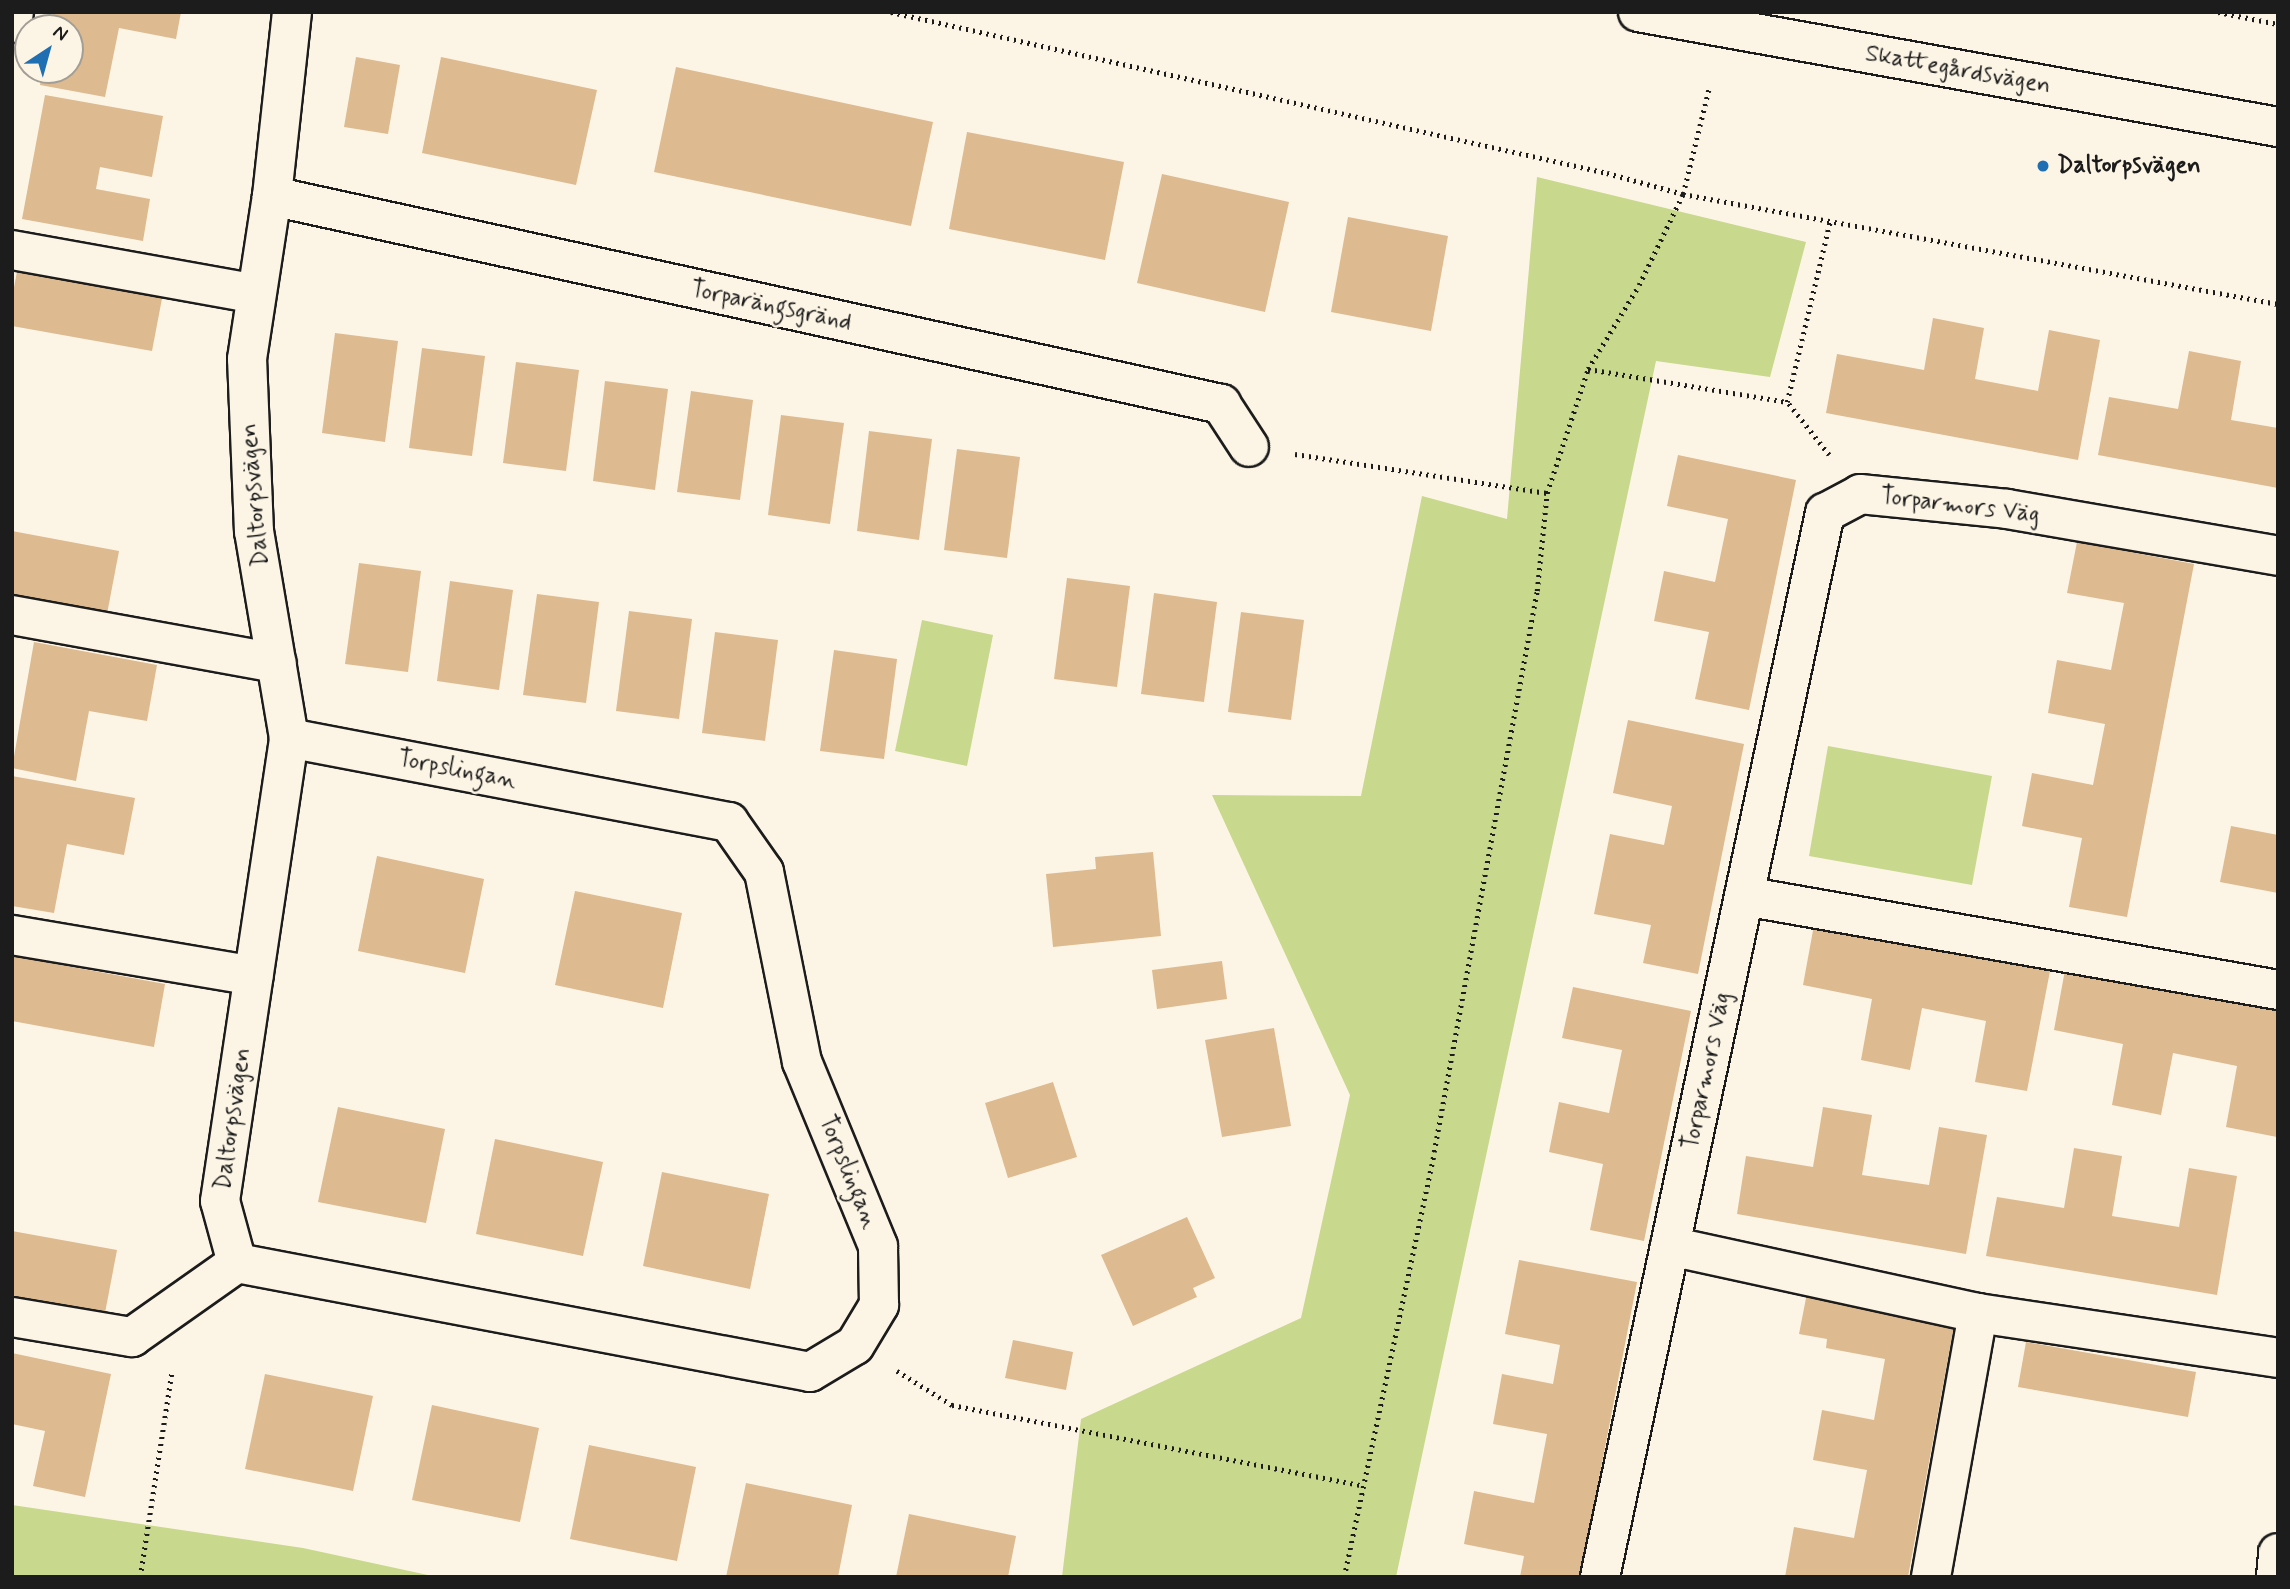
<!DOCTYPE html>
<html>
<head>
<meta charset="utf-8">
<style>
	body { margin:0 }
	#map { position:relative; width:2290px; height:1589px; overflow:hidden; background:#fcf5e5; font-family:Mynerve,sans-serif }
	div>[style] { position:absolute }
	.green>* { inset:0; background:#c8d88c }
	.building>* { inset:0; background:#ddba8f }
	.path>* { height:4.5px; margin-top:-2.25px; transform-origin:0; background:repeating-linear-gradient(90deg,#1c1c1c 0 2px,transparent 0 7px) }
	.roads { filter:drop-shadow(2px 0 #1c1c1c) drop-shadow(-2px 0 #1c1c1c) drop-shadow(0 2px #1c1c1c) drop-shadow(0 -2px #1c1c1c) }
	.street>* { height:38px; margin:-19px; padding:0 19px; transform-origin:19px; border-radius:19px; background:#fcf5e5 }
	.secondary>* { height:38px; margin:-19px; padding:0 19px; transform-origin:19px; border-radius:19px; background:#fcf5e5 }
	.dots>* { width:19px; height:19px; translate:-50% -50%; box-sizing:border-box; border:4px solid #fcf5e5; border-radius:50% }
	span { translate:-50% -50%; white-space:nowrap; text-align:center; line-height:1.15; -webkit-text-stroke:5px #fcf5e5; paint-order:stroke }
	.street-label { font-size:24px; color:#1c1c1c }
	.poi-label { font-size:24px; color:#1c1c1c; font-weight:700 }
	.left { translate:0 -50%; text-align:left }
	.frame { position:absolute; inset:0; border:14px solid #1c1c1c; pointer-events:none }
	.north { position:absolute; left:14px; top:14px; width:70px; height:70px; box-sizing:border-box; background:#fcf5e5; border:2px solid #a29e95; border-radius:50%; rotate:36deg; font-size:19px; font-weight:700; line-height:28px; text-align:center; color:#1c1c1c }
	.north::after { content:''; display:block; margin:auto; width:24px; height:32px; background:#1f6fb2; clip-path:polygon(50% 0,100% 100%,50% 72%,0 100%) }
</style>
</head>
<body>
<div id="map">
	<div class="green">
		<i style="clip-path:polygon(1537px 177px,1806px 242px,1770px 377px,1656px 361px,1396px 1577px,1062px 1577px,1081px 1419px,1301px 1318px,1350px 1095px,1212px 795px,1361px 796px,1422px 496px,1507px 519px)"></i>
		<i style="clip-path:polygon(922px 620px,993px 635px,967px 766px,895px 751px)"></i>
		<i style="clip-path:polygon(1828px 746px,1992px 776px,1972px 885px,1809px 856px)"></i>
		<i style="clip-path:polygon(12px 1505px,303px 1548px,437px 1577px,12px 1577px)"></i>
	</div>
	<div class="building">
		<i style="clip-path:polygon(53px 12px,181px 12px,176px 39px,119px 28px,105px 97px,40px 85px,42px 70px,70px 70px,70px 28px,50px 28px)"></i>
		<i style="clip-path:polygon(356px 57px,400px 65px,388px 134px,344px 127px)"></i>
		<i style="clip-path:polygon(441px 57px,597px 90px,576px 185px,422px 153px)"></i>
		<i style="clip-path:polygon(676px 67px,933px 122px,911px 226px,654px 172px)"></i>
		<i style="clip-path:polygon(45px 95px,163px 116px,152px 177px,100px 167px,96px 189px,150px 199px,143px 241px,22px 219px)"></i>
		<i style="clip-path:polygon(967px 132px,1124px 162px,1105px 260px,949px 229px)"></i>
		<i style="clip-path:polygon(1162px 174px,1289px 202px,1265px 312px,1137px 283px)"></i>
		<i style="clip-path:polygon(1348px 217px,1448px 236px,1431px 331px,1331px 312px)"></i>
		<i style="clip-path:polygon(19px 261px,164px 288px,152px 351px,12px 326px,12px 298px)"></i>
		<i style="clip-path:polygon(1933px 318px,1984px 328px,1975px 379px,2038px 391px,2049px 330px,2100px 340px,2078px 460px,1826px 413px,1837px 354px,1924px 370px)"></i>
		<i style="clip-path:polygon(335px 333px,398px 341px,385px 442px,322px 433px)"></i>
		<i style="clip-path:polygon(422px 348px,485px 356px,472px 456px,409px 448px)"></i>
		<i style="clip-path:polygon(2189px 351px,2241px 361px,2231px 420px,2278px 428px,2278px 488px,2098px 455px,2109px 397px,2178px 409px)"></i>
		<i style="clip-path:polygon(516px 362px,579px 370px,566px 471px,503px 463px)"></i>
		<i style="clip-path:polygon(605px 381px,668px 389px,655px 490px,593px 481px)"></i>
		<i style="clip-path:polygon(691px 391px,753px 400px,740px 500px,677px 492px)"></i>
		<i style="clip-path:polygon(781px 415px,844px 423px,830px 524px,768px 515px)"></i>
		<i style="clip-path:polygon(869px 431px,932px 439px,919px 540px,857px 531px)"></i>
		<i style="clip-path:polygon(957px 449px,1020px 457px,1007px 558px,944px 550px)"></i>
		<i style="clip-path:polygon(1678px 455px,1796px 480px,1749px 710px,1695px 699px,1709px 632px,1654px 621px,1664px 571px,1715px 582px,1728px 519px,1667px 506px)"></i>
		<i style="clip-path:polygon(12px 531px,119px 551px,107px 614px,12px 597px)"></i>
		<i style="clip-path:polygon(2077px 542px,2194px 564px,2127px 917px,2069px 907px,2082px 838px,2022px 826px,2032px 773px,2093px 785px,2105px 724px,2048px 713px,2057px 660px,2111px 670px,2124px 603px,2067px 593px)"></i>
		<i style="clip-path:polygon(359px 563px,421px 571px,408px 672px,345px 664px)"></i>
		<i style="clip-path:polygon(1067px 578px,1130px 586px,1117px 687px,1054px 679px)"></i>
		<i style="clip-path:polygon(450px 581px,513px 590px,499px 690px,437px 681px)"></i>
		<i style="clip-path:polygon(1154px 593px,1217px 602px,1204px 702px,1141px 694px)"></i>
		<i style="clip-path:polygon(537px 594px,599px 602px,586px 703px,523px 695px)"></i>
		<i style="clip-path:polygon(629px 611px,692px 619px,679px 719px,616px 711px)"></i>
		<i style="clip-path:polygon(1241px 612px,1304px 620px,1291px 720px,1228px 712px)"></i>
		<i style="clip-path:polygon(715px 632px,778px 640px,765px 741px,702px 733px)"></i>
		<i style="clip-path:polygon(34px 642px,157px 665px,147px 721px,89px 711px,76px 781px,12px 768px)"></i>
		<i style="clip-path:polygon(834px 650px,897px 659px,884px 759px,820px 751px)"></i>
		<i style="clip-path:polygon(1628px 720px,1744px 744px,1698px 974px,1643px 963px,1651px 925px,1594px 914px,1610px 834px,1664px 845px,1672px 806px,1613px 793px)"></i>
		<i style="clip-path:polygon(12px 776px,135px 798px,124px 855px,67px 844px,54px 913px,12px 906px)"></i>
		<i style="clip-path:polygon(2231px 826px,2278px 835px,2278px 893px,2220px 882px)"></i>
		<i style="clip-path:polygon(1153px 852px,1161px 936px,1053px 947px,1046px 874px,1096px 869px,1095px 857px)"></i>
		<i style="clip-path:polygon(377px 856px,484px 879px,465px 973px,358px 951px)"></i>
		<i style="clip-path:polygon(575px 891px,682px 913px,663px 1008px,555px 985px)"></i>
		<i style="clip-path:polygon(1814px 925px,2050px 971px,2027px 1091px,1975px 1082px,1986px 1021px,1922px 1008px,1910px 1070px,1861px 1060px,1872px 999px,1803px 985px)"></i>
		<i style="clip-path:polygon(12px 956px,165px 984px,154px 1047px,12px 1021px)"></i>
		<i style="clip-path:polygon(1222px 961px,1227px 999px,1157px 1009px,1152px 970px)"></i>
		<i style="clip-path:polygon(2065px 970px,2278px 1011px,2277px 1137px,2226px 1127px,2237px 1066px,2173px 1053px,2161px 1115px,2112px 1105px,2123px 1044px,2054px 1030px)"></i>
		<i style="clip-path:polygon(1573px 987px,1691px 1011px,1644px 1241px,1590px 1230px,1603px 1164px,1549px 1152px,1559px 1102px,1609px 1113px,1622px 1050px,1562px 1038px)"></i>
		<i style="clip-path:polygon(1274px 1028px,1291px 1126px,1222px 1137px,1205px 1040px)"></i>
		<i style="clip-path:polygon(1053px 1082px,1077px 1157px,1008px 1178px,985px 1103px)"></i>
		<i style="clip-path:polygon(338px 1107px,445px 1129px,426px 1223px,318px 1202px)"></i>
		<i style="clip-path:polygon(1823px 1107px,1872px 1115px,1862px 1175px,1929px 1185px,1939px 1127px,1987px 1135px,1966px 1254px,1737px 1214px,1746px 1156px,1813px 1167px)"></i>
		<i style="clip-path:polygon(495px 1139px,603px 1162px,583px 1256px,476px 1234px)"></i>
		<i style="clip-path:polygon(2074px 1148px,2122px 1156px,2112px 1216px,2179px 1227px,2189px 1168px,2237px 1176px,2217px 1295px,1986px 1256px,1997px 1197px,2064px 1208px)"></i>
		<i style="clip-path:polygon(662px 1172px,769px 1194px,750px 1289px,643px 1266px)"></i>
		<i style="clip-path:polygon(1187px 1217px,1215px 1278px,1193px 1288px,1197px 1297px,1133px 1326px,1101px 1255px)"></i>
		<i style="clip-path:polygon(12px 1231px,117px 1250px,105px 1313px,12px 1296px)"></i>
		<i style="clip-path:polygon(1519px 1260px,1637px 1282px,1580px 1577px,1520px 1577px,1524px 1556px,1464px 1544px,1474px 1491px,1534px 1503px,1547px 1434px,1493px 1424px,1502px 1374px,1553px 1384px,1560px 1345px,1505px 1334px)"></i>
		<i style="clip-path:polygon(1807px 1293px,1955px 1320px,1908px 1577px,1785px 1577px,1794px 1527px,1854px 1538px,1867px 1470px,1813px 1460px,1822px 1410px,1874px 1420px,1885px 1359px,1826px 1348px,1827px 1339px,1799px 1334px)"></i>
		<i style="clip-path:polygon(1013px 1340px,1073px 1352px,1066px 1390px,1005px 1378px)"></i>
		<i style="clip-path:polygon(2026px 1342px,2196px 1372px,2188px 1417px,2018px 1387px)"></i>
		<i style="clip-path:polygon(12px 1353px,111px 1374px,85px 1497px,33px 1486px,45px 1431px,12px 1424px)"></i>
		<i style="clip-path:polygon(265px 1374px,373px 1396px,353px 1491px,245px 1469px)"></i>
		<i style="clip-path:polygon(432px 1405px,539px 1428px,520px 1522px,412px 1500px)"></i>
		<i style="clip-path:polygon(589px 1445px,696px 1467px,677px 1561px,570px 1539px)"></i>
		<i style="clip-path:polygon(746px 1483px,852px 1505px,838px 1577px,726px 1577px)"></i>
		<i style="clip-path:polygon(909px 1514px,1016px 1536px,1008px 1577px,896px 1577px)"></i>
	</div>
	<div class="path">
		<i style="left:891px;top:12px;width:734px;rotate:12.67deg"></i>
		<i style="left:1607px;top:173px;width:79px;rotate:15.4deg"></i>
		<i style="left:1683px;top:194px;width:605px;rotate:10.47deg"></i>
		<i style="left:2218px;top:12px;width:61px;rotate:11.3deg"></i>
		<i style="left:1588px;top:369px;width:202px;rotate:9.4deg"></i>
		<i style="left:1295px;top:454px;width:255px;rotate:8.8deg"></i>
		<i style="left:1829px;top:455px;width:68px;rotate:-128.4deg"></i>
		<i style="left:1787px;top:402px;width:186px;rotate:-76.6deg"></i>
		<i style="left:897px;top:1371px;width:65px;rotate:31.7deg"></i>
		<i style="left:952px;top:1405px;width:419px;rotate:11.1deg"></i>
		<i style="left:140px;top:1577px;width:209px;rotate:-81.2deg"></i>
		<i style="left:1344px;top:1577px;width:434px;rotate:-78deg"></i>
		<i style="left:1434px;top:1152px;width:570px;rotate:-79.6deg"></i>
		<i style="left:1537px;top:591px;width:99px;rotate:-84.2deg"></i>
		<i style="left:1547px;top:493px;width:131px;rotate:-71.7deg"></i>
		<i style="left:1588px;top:369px;width:98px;rotate:-58.7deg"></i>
		<i style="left:1639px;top:285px;width:101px;rotate:-64.2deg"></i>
		<i style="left:1683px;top:194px;width:109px;rotate:-76.2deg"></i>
	</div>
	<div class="roads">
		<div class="street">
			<i style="left:12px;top:23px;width:11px;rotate:-80deg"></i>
			<i style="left:272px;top:196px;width:972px;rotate:12.36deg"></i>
			<i style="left:1221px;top:404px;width:51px;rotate:56.9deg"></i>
			<i style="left:12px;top:250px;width:248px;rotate:10.2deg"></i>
			<i style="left:12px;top:615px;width:269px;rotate:10.3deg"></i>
			<i style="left:1744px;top:896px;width:542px;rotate:9.98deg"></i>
			<i style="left:12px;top:935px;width:245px;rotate:9.6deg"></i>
			<i style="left:1670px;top:1246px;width:315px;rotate:12.3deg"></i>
			<i style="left:237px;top:1263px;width:583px;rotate:10.77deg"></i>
			<i style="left:810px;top:1372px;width:52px;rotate:-31deg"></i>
			<i style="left:855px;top:1345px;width:47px;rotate:-59deg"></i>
			<i style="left:879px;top:1305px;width:59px;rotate:-91deg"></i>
			<i style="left:878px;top:1246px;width:199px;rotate:-112.4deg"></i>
			<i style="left:802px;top:1062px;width:194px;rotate:-101.3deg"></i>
			<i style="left:764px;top:872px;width:61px;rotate:-125deg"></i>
			<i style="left:729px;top:822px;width:448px;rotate:-169.2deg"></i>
			<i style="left:237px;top:1263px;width:64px;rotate:-105.3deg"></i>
			<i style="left:220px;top:1201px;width:468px;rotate:-81.5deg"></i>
			<i style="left:289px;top:738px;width:209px;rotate:-99.6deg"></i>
			<i style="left:254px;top:532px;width:173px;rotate:-92.3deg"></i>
			<i style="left:247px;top:359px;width:165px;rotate:-81.3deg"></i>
			<i style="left:272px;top:196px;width:185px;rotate:-83.8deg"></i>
			<i style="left:12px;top:1317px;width:122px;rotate:9.5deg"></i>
			<i style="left:132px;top:1337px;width:128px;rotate:-35.2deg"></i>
			<i style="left:1600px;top:1577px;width:1088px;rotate:-78.06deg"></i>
			<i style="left:1825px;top:513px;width:40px;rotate:-28deg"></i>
			<i style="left:1860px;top:494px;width:148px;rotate:5.8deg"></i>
			<i style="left:2007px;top:509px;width:275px;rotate:9.8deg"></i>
			<i style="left:1931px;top:1577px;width:268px;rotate:-79.9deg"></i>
			<i style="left:1978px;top:1313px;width:303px;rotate:8.5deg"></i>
			<i style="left:2276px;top:1577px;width:24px;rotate:-85deg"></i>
		</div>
		<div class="secondary">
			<i style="left:1638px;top:12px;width:650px;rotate:10.19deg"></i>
		</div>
	</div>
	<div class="dots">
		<i style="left:2043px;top:166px;background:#1f6fb2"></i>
	</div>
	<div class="street-label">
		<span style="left:1958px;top:70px;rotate:10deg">Skattegårdsvägen</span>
		<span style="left:771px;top:306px;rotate:12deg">Torparängsgränd</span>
		<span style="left:255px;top:495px;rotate:-95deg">Daltorpsvägen</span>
		<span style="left:1960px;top:506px;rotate:7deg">Torparmors Väg</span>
		<span style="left:457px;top:770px;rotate:11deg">Torpslingan</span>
		<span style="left:1707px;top:1071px;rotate:-78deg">Torparmors Väg</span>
		<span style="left:233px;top:1119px;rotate:-82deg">Daltorpsvägen</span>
		<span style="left:848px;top:1172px;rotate:68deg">Torpslingan</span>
	</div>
	<div class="poi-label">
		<span class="left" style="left:2057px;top:166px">Daltorpsvägen</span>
	</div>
	<div class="frame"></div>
	<div class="north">N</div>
</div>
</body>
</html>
